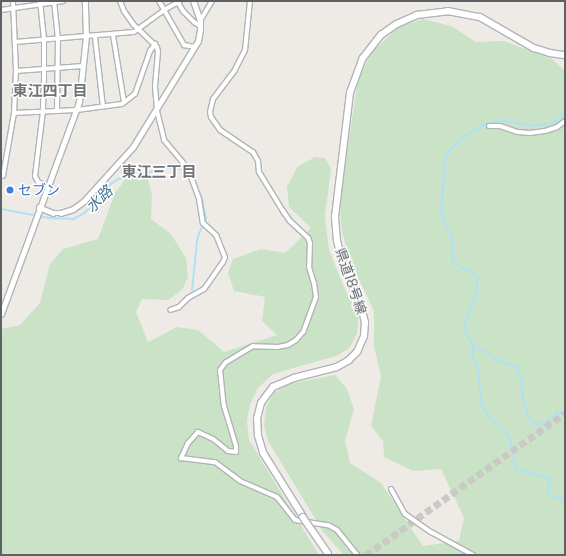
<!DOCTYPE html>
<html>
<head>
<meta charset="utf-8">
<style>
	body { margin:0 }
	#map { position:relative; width:566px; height:556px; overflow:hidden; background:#eeebe6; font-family:Poppins,"Noto Sans JP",sans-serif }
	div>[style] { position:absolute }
	.green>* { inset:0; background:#cae3c6 }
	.stream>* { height:1.5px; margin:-0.75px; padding:0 0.75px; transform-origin:0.75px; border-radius:0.75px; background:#afe1f5 }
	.motorway-tunnel>* { height:7px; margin-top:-3.5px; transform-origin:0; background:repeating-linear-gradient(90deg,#cac9c6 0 7px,transparent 0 10.5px) }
	.roads { filter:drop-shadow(1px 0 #b1b4b7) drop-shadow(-1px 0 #b1b4b7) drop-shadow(0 1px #b1b4b7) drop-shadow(0 -1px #b1b4b7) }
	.minor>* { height:4px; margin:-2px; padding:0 2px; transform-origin:2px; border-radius:2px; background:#fff }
	.tertiary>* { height:4.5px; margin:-2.25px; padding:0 2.25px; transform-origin:2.25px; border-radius:2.25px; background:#fff }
	.secondary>* { height:5.5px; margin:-2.75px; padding:0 2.75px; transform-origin:2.75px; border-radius:2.75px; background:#fff }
	.bridges { filter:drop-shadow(1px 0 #b3b6b9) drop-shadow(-1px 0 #b3b6b9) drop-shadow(0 1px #b3b6b9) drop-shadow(0 -1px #b3b6b9) }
	.secondary-bridge>* { height:5.5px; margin:-2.75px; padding:0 2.75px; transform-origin:2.75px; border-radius:2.75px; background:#fff }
	.dots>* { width:11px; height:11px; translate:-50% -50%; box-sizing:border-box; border:2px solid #fff; border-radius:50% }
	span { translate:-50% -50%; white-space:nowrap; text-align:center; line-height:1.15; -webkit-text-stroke:3px #fff; paint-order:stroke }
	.shop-label { font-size:14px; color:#366cbe }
	.left { translate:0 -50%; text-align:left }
	.street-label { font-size:14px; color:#5e6265 }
	.neighbourhood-label { font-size:15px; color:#6f7477; font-weight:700 }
	.water-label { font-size:15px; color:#477896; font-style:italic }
	.frame { position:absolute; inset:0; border:2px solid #5e6265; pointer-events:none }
</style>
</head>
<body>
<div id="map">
	<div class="green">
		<i style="clip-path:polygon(423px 19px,451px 26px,476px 42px,504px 41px,552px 59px,565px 71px,565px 555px,344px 555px,324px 533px,268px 441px,264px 425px,266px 407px,274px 393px,288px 384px,335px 375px,347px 389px,354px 409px,345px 441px,350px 463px,381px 483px,423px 546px,459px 541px,464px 518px,441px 469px,413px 471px,384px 457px,383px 441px,371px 426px,381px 376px,374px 346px,374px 311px,350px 261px,341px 227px,340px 198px,358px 79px,372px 52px,400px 26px)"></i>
		<i style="clip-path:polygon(315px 157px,325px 158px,331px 169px,325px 216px,329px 250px,344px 287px,359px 314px,357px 334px,350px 347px,339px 355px,273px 374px,258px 388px,250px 405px,247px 421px,249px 440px,319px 555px,1px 555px,1px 329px,20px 325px,40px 303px,50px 264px,63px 249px,98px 239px,115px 193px,126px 178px,136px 176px,148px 179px,152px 195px,151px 219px,171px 234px,186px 258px,188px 277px,182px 290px,168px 300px,142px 299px,136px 312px,148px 342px,177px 327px,198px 330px,224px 352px,277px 335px,262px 321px,265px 297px,234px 291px,228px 273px,233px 259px,261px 249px,285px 253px,311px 228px,289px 207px,287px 187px,297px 167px)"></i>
	</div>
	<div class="stream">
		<i style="left:565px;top:113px;width:9px;rotate:126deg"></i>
		<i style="left:560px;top:120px;width:15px;rotate:160deg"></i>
		<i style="left:546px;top:125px;width:17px;rotate:177deg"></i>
		<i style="left:529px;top:126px;width:28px;rotate:-170deg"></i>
		<i style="left:501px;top:121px;width:16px;rotate:166deg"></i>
		<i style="left:485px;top:125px;width:22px;rotate:150deg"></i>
		<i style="left:466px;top:136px;width:23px;rotate:137deg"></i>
		<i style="left:449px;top:152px;width:11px;rotate:112deg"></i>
		<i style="left:445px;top:162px;width:46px;rotate:93.7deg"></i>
		<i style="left:442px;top:208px;width:13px;rotate:81deg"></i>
		<i style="left:444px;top:221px;width:17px;rotate:62deg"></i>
		<i style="left:452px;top:236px;width:24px;rotate:88deg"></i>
		<i style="left:453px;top:260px;width:10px;rotate:45deg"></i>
		<i style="left:460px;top:267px;width:14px;rotate:21deg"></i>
		<i style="left:473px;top:272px;width:8px;rotate:50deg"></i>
		<i style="left:478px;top:278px;width:17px;rotate:93deg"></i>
		<i style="left:477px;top:295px;width:29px;rotate:112deg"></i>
		<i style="left:466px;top:322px;width:8px;rotate:97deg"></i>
		<i style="left:465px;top:330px;width:17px;rotate:62deg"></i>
		<i style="left:473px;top:345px;width:12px;rotate:90deg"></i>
		<i style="left:473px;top:357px;width:10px;rotate:61deg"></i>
		<i style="left:478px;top:366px;width:39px;rotate:84deg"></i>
		<i style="left:482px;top:405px;width:9px;rotate:58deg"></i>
		<i style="left:487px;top:413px;width:27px;rotate:45deg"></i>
		<i style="left:506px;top:432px;width:9px;rotate:58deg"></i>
		<i style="left:511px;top:440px;width:21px;rotate:82deg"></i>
		<i style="left:514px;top:461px;width:10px;rotate:66deg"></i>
		<i style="left:518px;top:470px;width:34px;rotate:14deg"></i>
		<i style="left:551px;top:478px;width:14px;rotate:102deg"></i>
		<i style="left:548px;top:492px;width:7px;rotate:45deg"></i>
		<i style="left:553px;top:497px;width:12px;rotate:5deg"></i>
		<i style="left:191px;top:172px;width:10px;rotate:66deg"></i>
		<i style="left:1px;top:209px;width:49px;rotate:10.6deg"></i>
		<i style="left:49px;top:218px;width:25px;rotate:2deg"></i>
		<i style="left:74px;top:219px;width:13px;rotate:-29deg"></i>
		<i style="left:85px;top:213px;width:40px;rotate:-48deg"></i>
		<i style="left:112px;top:183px;width:8px;rotate:-30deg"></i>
		<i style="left:119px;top:179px;width:26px;rotate:-9deg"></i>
		<i style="left:145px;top:175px;width:11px;rotate:-27deg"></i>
		<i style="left:155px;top:170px;width:11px;rotate:-10deg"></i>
		<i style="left:166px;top:168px;width:20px;rotate:3deg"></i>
		<i style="left:192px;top:291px;width:50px;rotate:-84.3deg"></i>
		<i style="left:197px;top:241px;width:7px;rotate:-74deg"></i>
		<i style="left:199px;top:234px;width:17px;rotate:-65deg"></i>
		<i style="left:206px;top:219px;width:20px;rotate:-101deg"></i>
		<i style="left:202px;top:199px;width:10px;rotate:-114deg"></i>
		<i style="left:474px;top:345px;width:24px;rotate:33deg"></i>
		<i style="left:494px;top:358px;width:24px;rotate:22deg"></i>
		<i style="left:516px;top:367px;width:13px;rotate:61deg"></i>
		<i style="left:522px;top:378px;width:18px;rotate:87deg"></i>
		<i style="left:523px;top:396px;width:20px;rotate:75deg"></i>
		<i style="left:528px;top:415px;width:10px;rotate:61deg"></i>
		<i style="left:533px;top:424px;width:10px"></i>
		<i style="left:543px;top:424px;width:19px;rotate:-36deg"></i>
		<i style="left:558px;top:413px;width:7px;rotate:16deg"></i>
	</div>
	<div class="motorway-tunnel">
		<i style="left:366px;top:555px;width:244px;rotate:-35.5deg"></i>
	</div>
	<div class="roads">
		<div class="minor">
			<i style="left:40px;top:1px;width:37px;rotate:84deg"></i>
			<i style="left:44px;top:38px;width:41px;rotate:90deg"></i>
			<i style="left:44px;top:79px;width:32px;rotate:92deg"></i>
			<i style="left:43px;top:111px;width:65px;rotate:97deg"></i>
			<i style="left:35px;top:176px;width:7px;rotate:63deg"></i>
			<i style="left:38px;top:182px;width:10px;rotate:24deg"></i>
			<i style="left:54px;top:1px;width:38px;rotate:84deg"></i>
			<i style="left:58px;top:39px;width:72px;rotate:90.8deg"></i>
			<i style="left:120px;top:1px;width:11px;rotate:68deg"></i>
			<i style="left:124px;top:11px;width:16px;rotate:55deg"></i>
			<i style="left:133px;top:24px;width:33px;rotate:44deg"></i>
			<i style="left:157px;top:47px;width:5px;rotate:79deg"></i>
			<i style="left:158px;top:52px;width:35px;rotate:95deg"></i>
			<i style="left:155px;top:87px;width:24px;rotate:85deg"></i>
			<i style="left:157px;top:111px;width:30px;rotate:76deg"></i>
			<i style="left:164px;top:140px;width:30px;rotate:50deg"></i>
			<i style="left:183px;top:163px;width:13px;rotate:58deg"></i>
			<i style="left:190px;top:174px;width:27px;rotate:70deg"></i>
			<i style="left:199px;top:199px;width:24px;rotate:81deg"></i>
			<i style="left:203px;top:223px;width:18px;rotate:43deg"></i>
			<i style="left:216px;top:235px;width:24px;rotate:68deg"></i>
			<i style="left:225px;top:257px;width:5px;rotate:112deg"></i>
			<i style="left:223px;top:262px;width:33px;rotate:125deg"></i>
			<i style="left:204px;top:289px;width:18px;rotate:151deg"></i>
			<i style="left:188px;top:298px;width:13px;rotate:135deg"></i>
			<i style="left:179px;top:307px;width:9px;rotate:162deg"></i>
			<i style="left:159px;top:1px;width:51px;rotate:60.4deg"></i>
			<i style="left:184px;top:45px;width:11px;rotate:10deg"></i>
			<i style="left:177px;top:1px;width:12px;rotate:59deg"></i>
			<i style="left:183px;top:11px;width:16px;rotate:45deg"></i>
			<i style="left:194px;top:22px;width:7px;rotate:34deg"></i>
			<i style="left:250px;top:1px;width:49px;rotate:95.8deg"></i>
			<i style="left:245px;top:50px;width:22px;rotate:117deg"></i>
			<i style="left:235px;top:70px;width:36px;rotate:127deg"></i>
			<i style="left:213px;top:99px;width:13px;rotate:103deg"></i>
			<i style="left:210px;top:112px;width:5px;rotate:79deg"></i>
			<i style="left:211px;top:117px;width:16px;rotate:55deg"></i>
			<i style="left:220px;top:130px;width:40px;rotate:34deg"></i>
			<i style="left:253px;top:152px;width:10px;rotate:61deg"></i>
			<i style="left:258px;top:161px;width:11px;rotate:85deg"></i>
			<i style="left:259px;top:172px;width:46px;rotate:58.4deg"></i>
			<i style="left:283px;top:211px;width:12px;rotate:55deg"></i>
			<i style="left:290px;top:221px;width:25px;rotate:43deg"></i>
			<i style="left:308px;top:238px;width:5px;rotate:68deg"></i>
			<i style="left:310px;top:243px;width:24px;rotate:92deg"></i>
			<i style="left:309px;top:267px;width:17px;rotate:73deg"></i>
			<i style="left:314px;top:283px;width:14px;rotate:82deg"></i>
			<i style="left:316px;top:297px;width:37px;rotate:110deg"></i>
			<i style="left:303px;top:332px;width:11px;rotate:131deg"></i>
			<i style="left:296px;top:340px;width:9px;rotate:148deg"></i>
			<i style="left:288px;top:345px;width:10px;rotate:169deg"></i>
			<i style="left:278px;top:347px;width:25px;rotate:-178deg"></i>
			<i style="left:253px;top:346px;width:31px;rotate:149deg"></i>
			<i style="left:226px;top:362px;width:10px;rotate:127deg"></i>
			<i style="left:220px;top:370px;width:36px;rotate:84deg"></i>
			<i style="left:224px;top:406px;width:42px;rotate:73.3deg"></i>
			<i style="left:236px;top:446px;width:6px;rotate:90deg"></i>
			<i style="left:236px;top:452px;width:8px;rotate:-173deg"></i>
			<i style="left:228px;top:451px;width:19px;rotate:-141deg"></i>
			<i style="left:213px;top:439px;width:17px;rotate:-155deg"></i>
			<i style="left:198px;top:432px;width:15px;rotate:132deg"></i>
			<i style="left:188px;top:443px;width:17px;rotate:115deg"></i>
			<i style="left:181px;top:458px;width:34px;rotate:7deg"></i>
			<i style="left:215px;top:462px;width:31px;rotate:37deg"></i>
			<i style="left:240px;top:481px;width:40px;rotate:23.4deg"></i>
			<i style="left:277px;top:497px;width:29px;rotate:52deg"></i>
			<i style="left:295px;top:520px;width:33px;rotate:9deg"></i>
			<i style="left:328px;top:525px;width:10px;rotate:29deg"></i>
			<i style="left:337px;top:530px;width:32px;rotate:51deg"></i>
			<i style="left:1px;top:10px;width:63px;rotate:-8.3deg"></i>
			<i style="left:200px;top:21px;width:23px;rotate:-59deg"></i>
			<i style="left:113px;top:35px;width:68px;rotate:80.7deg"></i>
			<i style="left:95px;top:37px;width:70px;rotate:83.5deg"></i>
			<i style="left:15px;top:42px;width:119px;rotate:-4.8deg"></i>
			<i style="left:134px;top:32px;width:37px;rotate:-36deg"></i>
			<i style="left:164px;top:10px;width:18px;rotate:-29deg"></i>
			<i style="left:16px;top:71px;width:67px;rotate:-4.3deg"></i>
			<i style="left:14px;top:113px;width:63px;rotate:-2.7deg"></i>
			<i style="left:77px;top:110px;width:45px;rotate:-7.6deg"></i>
			<i style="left:122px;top:104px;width:16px;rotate:-38deg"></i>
			<i style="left:135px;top:94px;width:46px;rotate:-70.8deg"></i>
			<i style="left:150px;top:51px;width:9px;rotate:-54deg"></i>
			<i style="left:489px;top:126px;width:11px"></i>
			<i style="left:500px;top:126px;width:18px;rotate:19deg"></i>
			<i style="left:517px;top:132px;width:13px;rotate:4deg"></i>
			<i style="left:530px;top:133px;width:15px;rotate:-8deg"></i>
			<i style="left:545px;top:131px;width:13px;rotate:-18deg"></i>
			<i style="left:557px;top:127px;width:10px;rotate:-37deg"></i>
			<i style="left:3px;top:176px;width:64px;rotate:-80.1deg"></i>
			<i style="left:14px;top:113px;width:42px;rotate:-87.3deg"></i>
			<i style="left:16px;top:71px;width:70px;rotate:-92.5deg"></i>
			<i style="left:391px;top:489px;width:29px;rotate:61deg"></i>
			<i style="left:405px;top:514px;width:32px;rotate:35deg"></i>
			<i style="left:431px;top:532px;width:48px;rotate:28.7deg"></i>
		</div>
		<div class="tertiary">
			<i style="left:39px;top:207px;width:15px;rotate:23deg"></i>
			<i style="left:53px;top:213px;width:8px"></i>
			<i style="left:61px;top:213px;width:13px;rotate:-18deg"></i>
			<i style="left:73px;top:209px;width:14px;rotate:-36deg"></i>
			<i style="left:84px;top:201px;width:73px;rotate:-47.8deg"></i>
			<i style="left:133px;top:147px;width:124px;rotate:-58.5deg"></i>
			<i style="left:198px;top:41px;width:11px;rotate:-80deg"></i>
			<i style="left:200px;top:30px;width:9px;rotate:-90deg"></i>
			<i style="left:200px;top:21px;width:21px;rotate:-109deg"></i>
			<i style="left:1px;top:314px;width:226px;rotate:-69.8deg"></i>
			<i style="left:79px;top:102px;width:66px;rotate:-83.9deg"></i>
			<i style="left:86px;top:36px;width:35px;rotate:-92deg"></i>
		</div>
		<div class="secondary">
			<i style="left:303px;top:517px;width:75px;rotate:-122deg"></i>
			<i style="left:263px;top:453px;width:18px;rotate:-106deg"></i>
			<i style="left:258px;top:436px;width:17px;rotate:-93deg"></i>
			<i style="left:257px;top:419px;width:16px;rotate:-76deg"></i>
			<i style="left:261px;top:403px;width:20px;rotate:-53deg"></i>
			<i style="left:273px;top:387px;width:23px;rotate:-23deg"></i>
			<i style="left:294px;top:378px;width:44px;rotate:-14.3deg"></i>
			<i style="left:337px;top:367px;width:13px;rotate:-29deg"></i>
			<i style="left:348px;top:361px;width:13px;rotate:-45deg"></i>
			<i style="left:357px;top:352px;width:17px;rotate:-66deg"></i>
			<i style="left:364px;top:336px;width:13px;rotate:-86deg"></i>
			<i style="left:365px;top:323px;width:13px;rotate:-103deg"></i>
			<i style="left:362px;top:310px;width:56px;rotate:-112deg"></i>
			<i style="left:341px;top:258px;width:17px;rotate:-103deg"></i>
			<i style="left:337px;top:241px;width:24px;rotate:-95deg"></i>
			<i style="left:335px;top:217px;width:125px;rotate:-83.1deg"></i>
			<i style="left:350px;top:93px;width:37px;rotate:-70deg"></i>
			<i style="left:363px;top:58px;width:29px;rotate:-52deg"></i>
			<i style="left:381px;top:35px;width:19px;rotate:-35deg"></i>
			<i style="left:397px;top:24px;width:22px;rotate:-24deg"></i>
			<i style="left:417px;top:15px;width:31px;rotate:-7deg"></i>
			<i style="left:448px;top:11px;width:33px;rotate:11deg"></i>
			<i style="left:480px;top:17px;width:62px;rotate:29.9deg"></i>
			<i style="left:534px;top:48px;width:17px;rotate:17deg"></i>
			<i style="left:550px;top:53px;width:15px;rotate:8deg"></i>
		</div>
	</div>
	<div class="bridges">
		<div class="secondary-bridge">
			<i style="left:303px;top:517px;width:44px;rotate:55.2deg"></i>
		</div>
	</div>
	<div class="dots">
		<i style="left:10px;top:190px;background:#3f7fe0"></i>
	</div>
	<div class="shop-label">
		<span class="left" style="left:18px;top:190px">セブン</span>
	</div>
	<div class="street-label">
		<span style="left:351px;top:281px;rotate:71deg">県道18号線</span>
	</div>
	<div class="neighbourhood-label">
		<span style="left:50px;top:91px">東江四丁目</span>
		<span style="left:159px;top:172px">東江三丁目</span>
	</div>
	<div class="water-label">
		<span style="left:99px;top:199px;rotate:-44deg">水路</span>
	</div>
	<div class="frame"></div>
</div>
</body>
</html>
